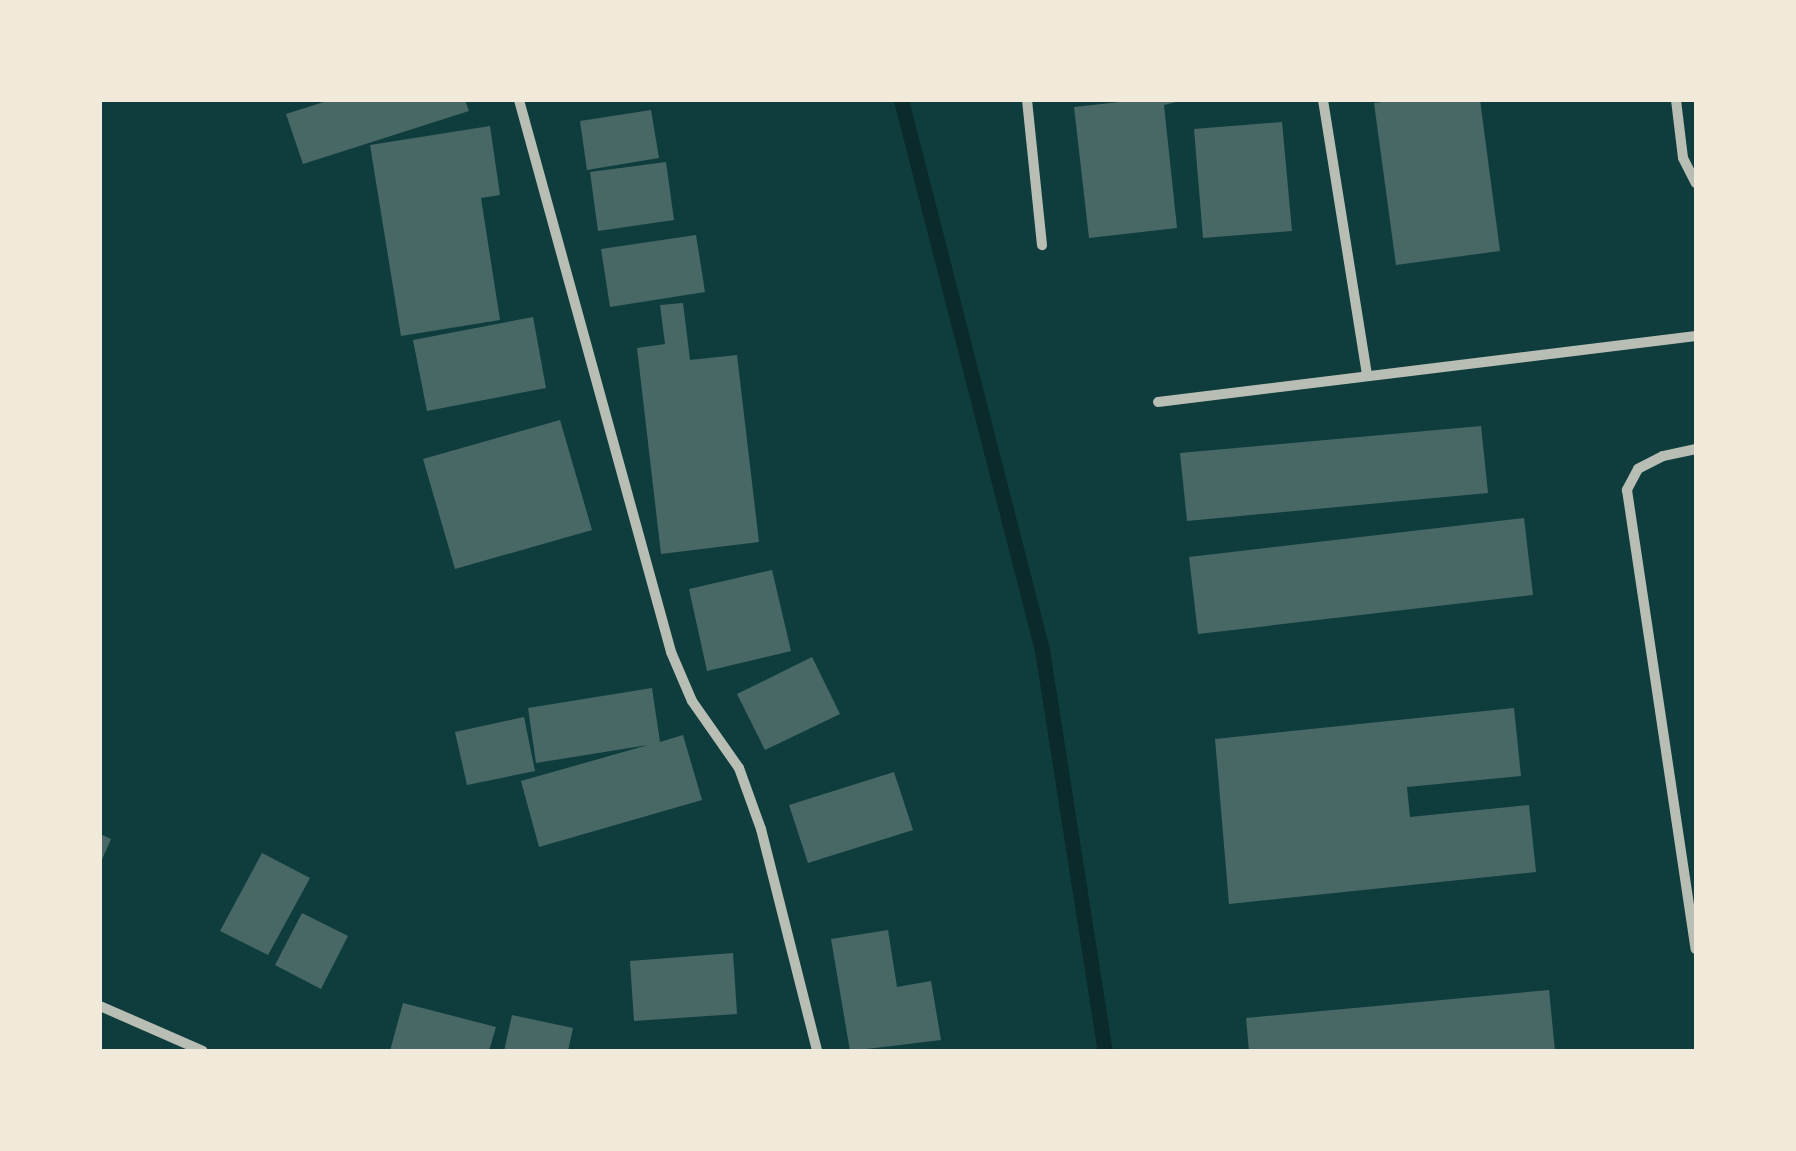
<!DOCTYPE html>
<html>
<head>
<meta charset="utf-8">
<style>
	body { margin:0 }
	#map { position:relative; width:1796px; height:1151px; overflow:hidden; background:#0f3d3e; font-family:"Asap Condensed",sans-serif }
	div>[style] { position:absolute }
	.stream>* { height:15px; margin:-7.5px; padding:0 7.5px; transform-origin:7.5px; border-radius:7.5px; background:#0a2a2b }
	.building>* { inset:0; background:#486865 }
	.minor>* { height:10px; margin:-5px; padding:0 5px; transform-origin:5px; border-radius:5px; background:#b8beb3 }
	span { translate:-50% -50%; white-space:nowrap; text-align:center; line-height:1.15; -webkit-text-stroke:10px #f1e9da; paint-order:stroke }
	.frame { position:absolute; inset:0; border:102px solid #f1e9da; pointer-events:none }
</style>
</head>
<body>
<div id="map">
	<div class="stream">
		<i style="left:901px;top:100px;width:568px;rotate:75.62deg"></i>
		<i style="left:1042px;top:650px;width:406px;rotate:81.1deg"></i>
	</div>
	<div class="building">
		<i style="clip-path:polygon(330px 100px,465px 100px,469px 111px,303px 164px,286px 114px)"></i>
		<i style="clip-path:polygon(1138px 100px,1184px 100px,1164px 105px,1177px 228px,1089px 238px,1074px 107px)"></i>
		<i style="clip-path:polygon(1398px 100px,1480px 100px,1500px 251px,1396px 265px,1374px 103px)"></i>
		<i style="clip-path:polygon(651px 110px,659px 158px,587px 170px,580px 121px)"></i>
		<i style="clip-path:polygon(1282px 122px,1292px 231px,1203px 238px,1194px 129px)"></i>
		<i style="clip-path:polygon(490px 126px,500px 195px,481px 198px,500px 320px,401px 336px,370px 145px)"></i>
		<i style="clip-path:polygon(666px 162px,674px 220px,598px 231px,590px 172px)"></i>
		<i style="clip-path:polygon(696px 235px,705px 292px,610px 307px,601px 249px)"></i>
		<i style="clip-path:polygon(683px 303px,690px 360px,737px 355px,759px 542px,661px 554px,637px 348px,665px 344px,660px 305px)"></i>
		<i style="clip-path:polygon(533px 317px,546px 388px,427px 411px,413px 340px)"></i>
		<i style="clip-path:polygon(560px 420px,592px 530px,455px 569px,423px 459px)"></i>
		<i style="clip-path:polygon(1481px 426px,1488px 493px,1187px 521px,1180px 453px)"></i>
		<i style="clip-path:polygon(1524px 518px,1533px 595px,1198px 634px,1189px 557px)"></i>
		<i style="clip-path:polygon(772px 570px,791px 651px,707px 671px,689px 589px)"></i>
		<i style="clip-path:polygon(812px 657px,840px 714px,765px 750px,737px 694px)"></i>
		<i style="clip-path:polygon(652px 688px,660px 742px,683px 735px,702px 800px,539px 847px,521px 781px,648px 745px,536px 763px,528px 708px)"></i>
		<i style="clip-path:polygon(1514px 708px,1521px 776px,1407px 787px,1410px 817px,1529px 805px,1536px 872px,1229px 904px,1215px 739px)"></i>
		<i style="clip-path:polygon(524px 717px,535px 771px,467px 785px,455px 732px)"></i>
		<i style="clip-path:polygon(894px 772px,913px 830px,808px 863px,789px 805px)"></i>
		<i style="clip-path:polygon(100px 834px,111px 839px,100px 864px)"></i>
		<i style="clip-path:polygon(262px 853px,310px 878px,268px 955px,220px 931px)"></i>
		<i style="clip-path:polygon(302px 913px,348px 936px,321px 989px,275px 965px)"></i>
		<i style="clip-path:polygon(888px 930px,897px 987px,931px 981px,941px 1040px,850px 1051px,831px 939px)"></i>
		<i style="clip-path:polygon(733px 953px,737px 1014px,634px 1021px,630px 961px)"></i>
		<i style="clip-path:polygon(1549px 990px,1555px 1051px,1249px 1051px,1246px 1018px)"></i>
		<i style="clip-path:polygon(403px 1003px,496px 1027px,489px 1051px,390px 1051px)"></i>
		<i style="clip-path:polygon(512px 1015px,573px 1028px,568px 1051px,504px 1051px)"></i>
	</div>
	<div class="minor">
		<i style="left:519px;top:100px;width:573px;rotate:74.6deg"></i>
		<i style="left:671px;top:652px;width:53px;rotate:66.8deg"></i>
		<i style="left:692px;top:701px;width:82px;rotate:55deg"></i>
		<i style="left:739px;top:768px;width:65px;rotate:70.2deg"></i>
		<i style="left:761px;top:829px;width:229px;rotate:75.8deg"></i>
		<i style="left:1027px;top:100px;width:146px;rotate:84.1deg"></i>
		<i style="left:1323px;top:100px;width:279px;rotate:80.9deg"></i>
		<i style="left:1676px;top:100px;width:58px;rotate:83.1deg"></i>
		<i style="left:1683px;top:158px;width:28px;rotate:63deg"></i>
		<i style="left:1158px;top:402px;width:542px;rotate:-6.99deg"></i>
		<i style="left:1696px;top:449px;width:34px;rotate:168deg"></i>
		<i style="left:1663px;top:456px;width:28px;rotate:153deg"></i>
		<i style="left:1638px;top:469px;width:24px;rotate:118deg"></i>
		<i style="left:1627px;top:490px;width:464px;rotate:81.5deg"></i>
		<i style="left:100px;top:1006px;width:112px;rotate:23.6deg"></i>
	</div>
	<div class="frame"></div>
</div>
</body>
</html>
